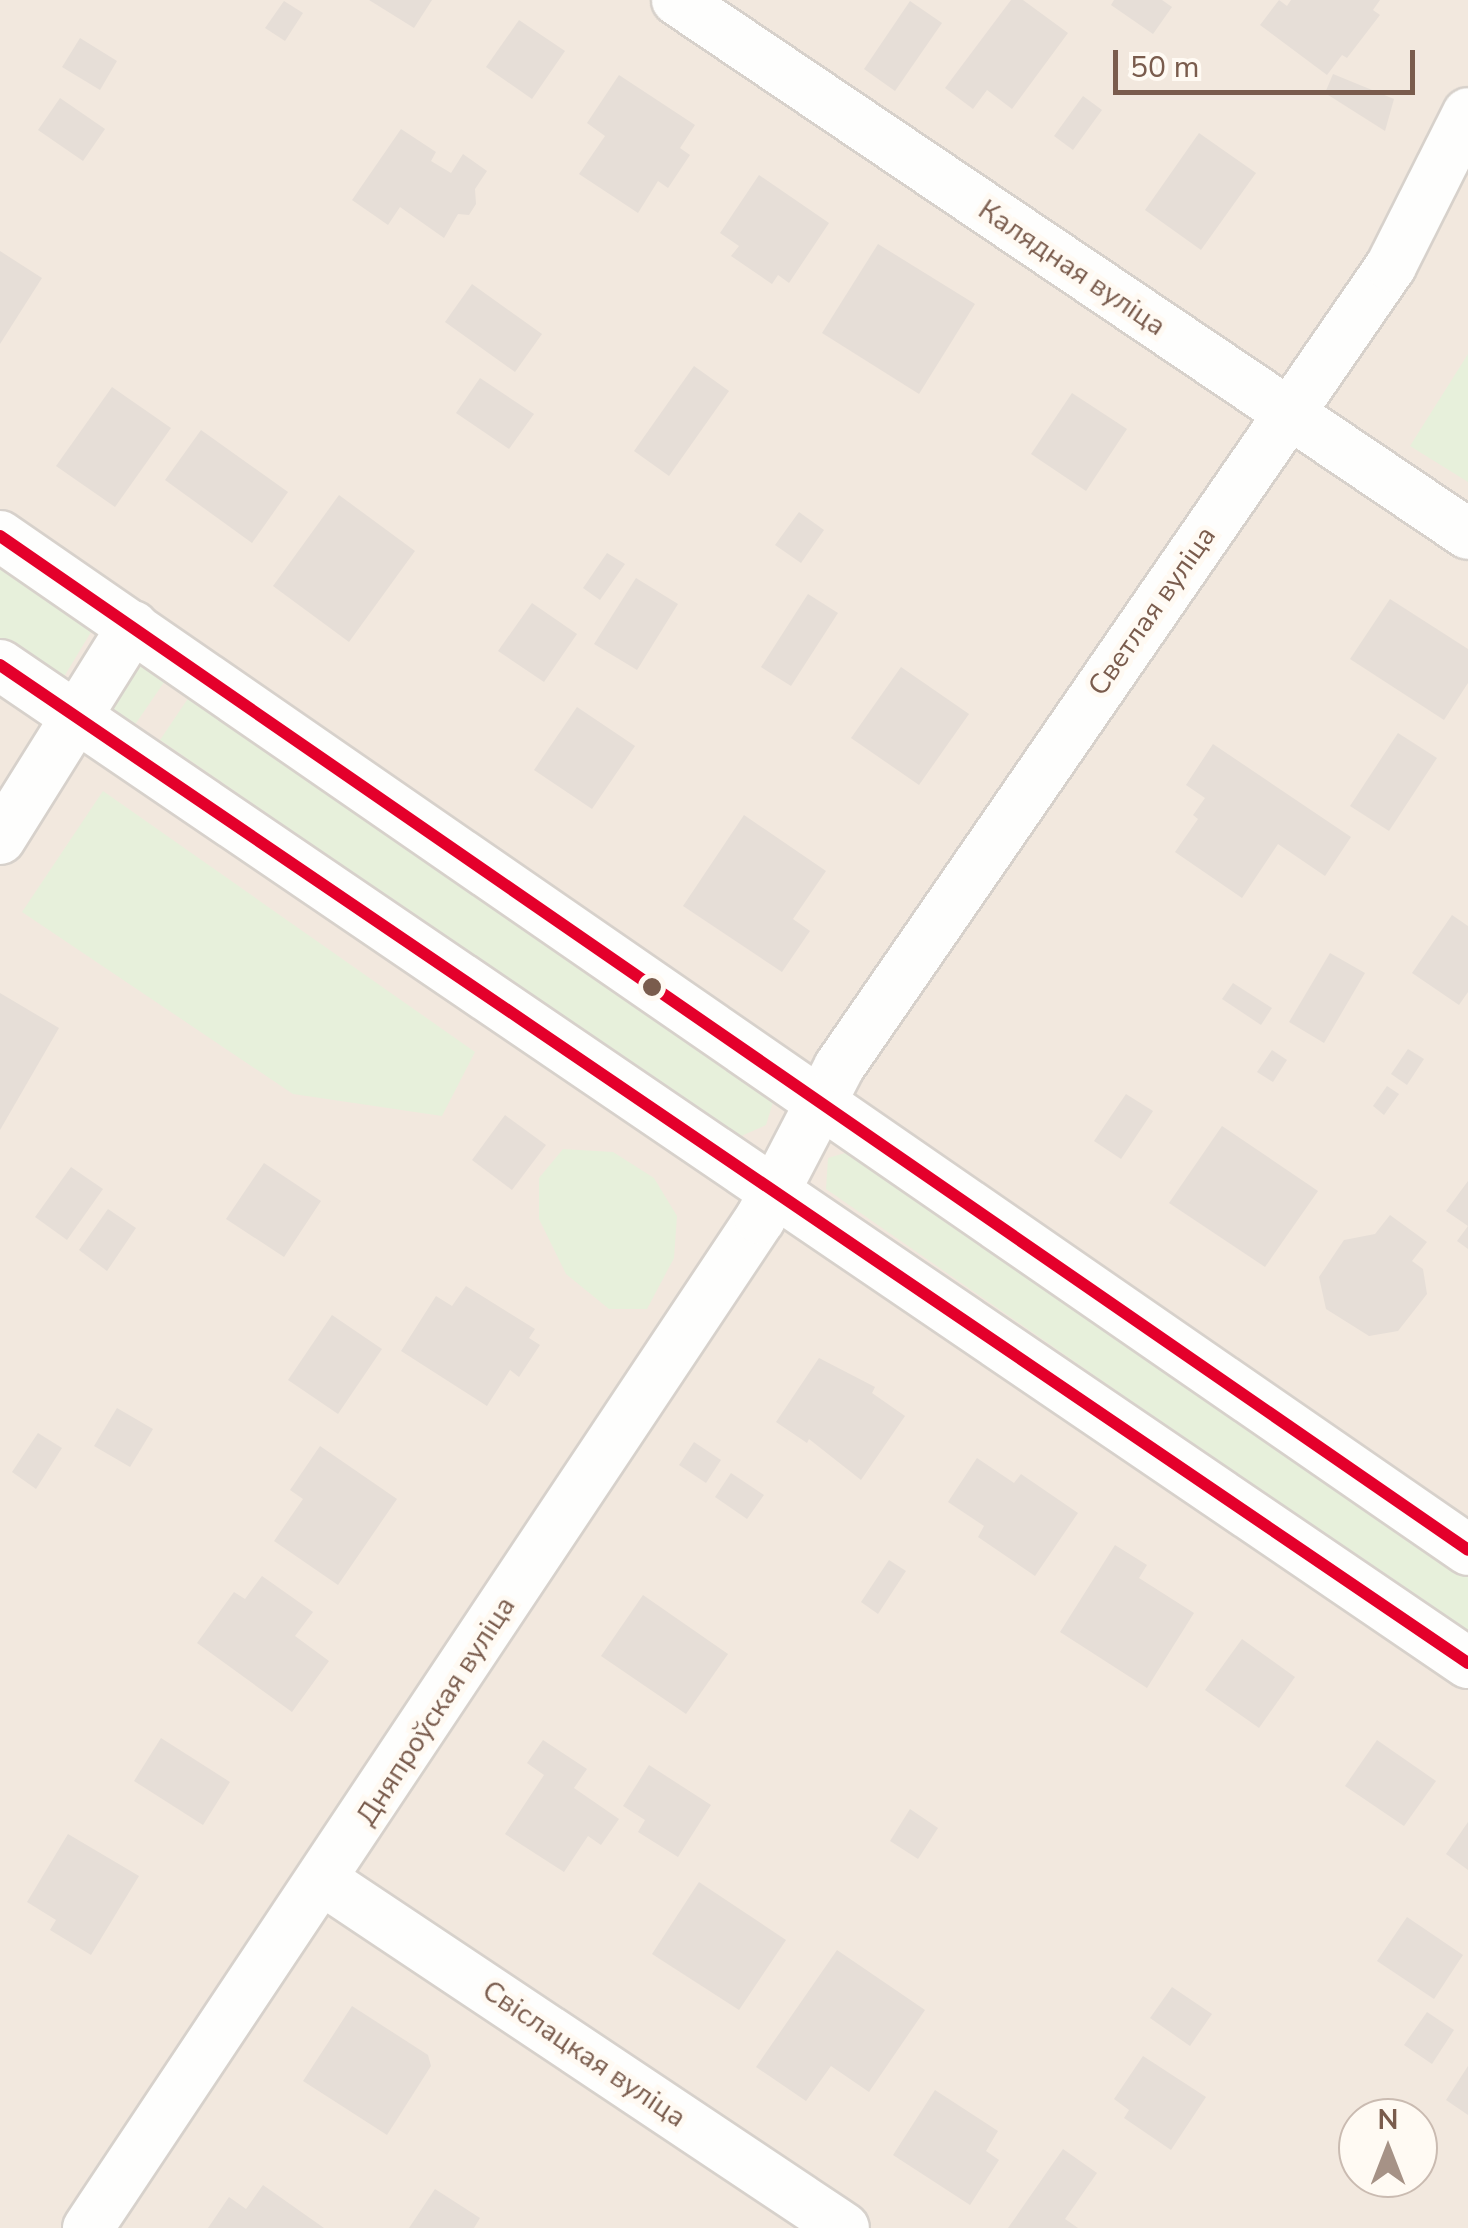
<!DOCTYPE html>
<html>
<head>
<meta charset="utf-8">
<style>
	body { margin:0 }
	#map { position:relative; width:1468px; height:2228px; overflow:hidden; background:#f9f5f0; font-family:"Nunito Sans",sans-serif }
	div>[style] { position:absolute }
	.residential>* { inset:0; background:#f2e8de }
	.green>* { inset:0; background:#e7f0db }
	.building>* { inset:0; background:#e6ded7 }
	.roads { filter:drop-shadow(2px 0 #d7d1cb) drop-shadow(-2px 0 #d7d1cb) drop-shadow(0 2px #d7d1cb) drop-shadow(0 -2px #d7d1cb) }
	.minor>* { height:50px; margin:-25px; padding:0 25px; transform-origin:25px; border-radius:25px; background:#fefefd }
	.bus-1>* { height:12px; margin:-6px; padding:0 6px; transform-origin:6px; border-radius:6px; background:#e4002b }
	.dots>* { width:28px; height:28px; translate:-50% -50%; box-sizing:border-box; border:5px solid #fffaf3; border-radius:50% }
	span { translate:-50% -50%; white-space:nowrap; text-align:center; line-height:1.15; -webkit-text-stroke:10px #fffaf3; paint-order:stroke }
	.street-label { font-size:28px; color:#7a5c4d }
	.north { position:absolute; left:1338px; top:2098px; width:100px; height:100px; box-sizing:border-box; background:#fffaf3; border:2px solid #cabbb1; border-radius:50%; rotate:0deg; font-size:28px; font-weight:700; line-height:40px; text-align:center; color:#7a5c4d }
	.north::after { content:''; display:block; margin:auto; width:35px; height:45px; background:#a69286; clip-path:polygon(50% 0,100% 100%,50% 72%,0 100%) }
	.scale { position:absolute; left:1113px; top:50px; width:302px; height:45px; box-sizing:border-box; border:5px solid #7a5c4d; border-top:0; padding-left:12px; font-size:30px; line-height:35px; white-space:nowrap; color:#7a5c4d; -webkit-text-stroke:8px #fffaf3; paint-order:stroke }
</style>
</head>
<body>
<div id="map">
	<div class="residential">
		<i style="clip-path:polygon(evenodd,0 0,1468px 0,1468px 2228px,0 2228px,0 0,1358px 2118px,1418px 2118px,1418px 2178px,1358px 2178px,1358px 2118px)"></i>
	</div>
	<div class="green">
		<i style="clip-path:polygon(1468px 354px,1468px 482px,1410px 446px)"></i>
		<i style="clip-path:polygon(0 569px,91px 632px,62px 680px,0 638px)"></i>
		<i style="clip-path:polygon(142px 663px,169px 675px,132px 729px,111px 717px,107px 706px,130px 667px)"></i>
		<i style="clip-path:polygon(189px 697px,774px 1099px,766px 1125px,739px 1137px,160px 740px)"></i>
		<i style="clip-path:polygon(103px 791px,475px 1052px,442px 1116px,293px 1094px,22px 912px)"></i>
		<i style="clip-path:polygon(563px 1149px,613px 1152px,654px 1178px,677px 1216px,674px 1258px,647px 1309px,609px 1309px,566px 1274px,539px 1219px,539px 1178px)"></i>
		<i style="clip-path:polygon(859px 1149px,1468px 1567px,1468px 1635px,826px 1189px,828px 1158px)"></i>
	</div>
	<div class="building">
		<i style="clip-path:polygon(369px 0,432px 0,414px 28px)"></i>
		<i style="clip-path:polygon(1011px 0,1023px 0,1068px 33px,1012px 109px,987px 90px,973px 109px,945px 88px)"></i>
		<i style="clip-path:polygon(1114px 0,1162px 0,1172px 7px,1153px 34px,1111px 5px)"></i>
		<i style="clip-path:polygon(1279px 0,1287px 6px,1291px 0,1380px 0,1373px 10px,1380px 15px,1347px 58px,1342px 55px,1327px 75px,1260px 25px)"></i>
		<i style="clip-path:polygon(284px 1px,303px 13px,285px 41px,265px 28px)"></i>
		<i style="clip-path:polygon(910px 1px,942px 23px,895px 91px,864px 69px)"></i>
		<i style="clip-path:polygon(519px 20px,565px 51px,532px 99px,486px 67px)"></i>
		<i style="clip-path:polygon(80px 38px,117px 61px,100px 90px,62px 67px)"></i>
		<i style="clip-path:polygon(1333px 74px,1394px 99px,1385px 131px,1325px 93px)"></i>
		<i style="clip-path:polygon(619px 75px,695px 125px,680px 148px,690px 155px,668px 188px,658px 181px,638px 213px,579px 174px,605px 136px,587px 123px)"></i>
		<i style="clip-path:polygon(1083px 96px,1102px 110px,1073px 150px,1054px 136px)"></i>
		<i style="clip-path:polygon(60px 98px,105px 129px,83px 161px,38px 130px)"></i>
		<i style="clip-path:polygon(401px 129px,436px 152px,431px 161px,451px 173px,463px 154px,487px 171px,475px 189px,476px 204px,469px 215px,458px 214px,444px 238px,400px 207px,388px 225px,352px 200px)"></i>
		<i style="clip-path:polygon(1199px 133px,1256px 173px,1201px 250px,1145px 210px)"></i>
		<i style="clip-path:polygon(759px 175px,829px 223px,789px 283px,778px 275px,772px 284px,731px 256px,739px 246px,720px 233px)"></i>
		<i style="clip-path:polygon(878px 244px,975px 304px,919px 394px,822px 333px)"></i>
		<i style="clip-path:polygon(0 251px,42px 278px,0 344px)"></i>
		<i style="clip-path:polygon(472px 284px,542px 334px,515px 372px,445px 322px)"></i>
		<i style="clip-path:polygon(694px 366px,729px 391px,669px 476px,634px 451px)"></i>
		<i style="clip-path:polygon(480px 378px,534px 414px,509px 449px,456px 413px)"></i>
		<i style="clip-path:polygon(112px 387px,171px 428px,115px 507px,56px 466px)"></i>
		<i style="clip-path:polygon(1072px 393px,1127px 429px,1086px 491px,1031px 454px)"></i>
		<i style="clip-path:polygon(201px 430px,288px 492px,252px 543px,165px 480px)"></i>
		<i style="clip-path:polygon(339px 495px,415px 551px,349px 642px,273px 586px)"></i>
		<i style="clip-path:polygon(799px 512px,824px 530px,801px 563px,775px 545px)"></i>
		<i style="clip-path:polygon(607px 553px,625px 564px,600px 600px,583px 588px)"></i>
		<i style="clip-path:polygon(636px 578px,678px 604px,637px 670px,594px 644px)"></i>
		<i style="clip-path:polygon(808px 594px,838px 613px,791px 686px,761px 667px)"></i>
		<i style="clip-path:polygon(1390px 599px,1468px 649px,1468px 683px,1444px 720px,1350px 659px)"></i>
		<i style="clip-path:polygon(532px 603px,577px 634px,544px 682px,498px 651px)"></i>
		<i style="clip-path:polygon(901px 667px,969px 714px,919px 785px,851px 738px)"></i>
		<i style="clip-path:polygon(577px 707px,635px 746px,592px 809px,534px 770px)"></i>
		<i style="clip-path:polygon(1398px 733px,1437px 758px,1389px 831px,1350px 806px)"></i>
		<i style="clip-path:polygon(1213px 744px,1351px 837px,1325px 876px,1278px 844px,1242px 898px,1175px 852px,1198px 819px,1193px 815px,1205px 798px,1186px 785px)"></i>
		<i style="clip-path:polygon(744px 815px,826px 871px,793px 919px,810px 931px,782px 972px,683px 906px)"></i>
		<i style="clip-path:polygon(1452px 915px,1468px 926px,1468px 992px,1459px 1005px,1412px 973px)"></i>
		<i style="clip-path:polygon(1330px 953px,1365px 973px,1324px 1043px,1289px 1022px)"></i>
		<i style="clip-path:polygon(1233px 983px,1272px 1008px,1261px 1025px,1222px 999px)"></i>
		<i style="clip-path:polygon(0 993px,59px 1028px,0 1130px)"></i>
		<i style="clip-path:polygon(1408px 1049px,1424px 1059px,1407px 1085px,1391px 1074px)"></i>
		<i style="clip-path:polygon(1272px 1050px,1287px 1060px,1273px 1082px,1257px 1072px)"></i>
		<i style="clip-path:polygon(1387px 1086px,1399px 1094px,1384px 1115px,1373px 1106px)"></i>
		<i style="clip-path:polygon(1126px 1094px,1153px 1111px,1121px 1159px,1094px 1141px)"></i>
		<i style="clip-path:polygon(505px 1115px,546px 1145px,512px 1190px,472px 1160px)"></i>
		<i style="clip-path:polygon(1222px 1126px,1318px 1191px,1265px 1267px,1169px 1203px)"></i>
		<i style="clip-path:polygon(264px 1163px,321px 1201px,284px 1257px,226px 1219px)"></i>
		<i style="clip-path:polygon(71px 1167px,103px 1189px,67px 1240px,35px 1217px)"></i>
		<i style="clip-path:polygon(1468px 1181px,1468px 1249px,1457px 1241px,1468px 1226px,1446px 1211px)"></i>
		<i style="clip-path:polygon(108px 1209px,136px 1228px,107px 1271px,79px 1250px)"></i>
		<i style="clip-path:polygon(1390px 1215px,1427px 1242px,1412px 1261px,1423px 1269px,1427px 1294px,1398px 1331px,1369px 1336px,1326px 1309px,1319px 1277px,1344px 1240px,1375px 1234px)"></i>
		<i style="clip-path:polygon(466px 1286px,535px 1329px,529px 1338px,540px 1345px,519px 1377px,510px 1370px,487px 1406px,401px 1351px,436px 1296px,452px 1306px)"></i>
		<i style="clip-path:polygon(332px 1315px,382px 1349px,338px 1414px,288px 1380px)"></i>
		<i style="clip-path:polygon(819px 1358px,875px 1387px,872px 1393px,905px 1416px,861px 1480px,809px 1439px,807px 1443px,776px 1422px)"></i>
		<i style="clip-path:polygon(117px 1408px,153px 1429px,130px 1467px,94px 1446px)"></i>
		<i style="clip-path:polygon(38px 1433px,62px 1448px,36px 1489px,12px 1472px)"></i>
		<i style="clip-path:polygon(694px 1442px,721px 1460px,706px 1483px,679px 1465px)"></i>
		<i style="clip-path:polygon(320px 1446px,397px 1499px,338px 1585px,274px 1541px,303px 1499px,290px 1490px)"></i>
		<i style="clip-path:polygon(977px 1458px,1014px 1483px,1021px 1474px,1078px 1513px,1035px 1576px,978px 1537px,984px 1526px,948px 1502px)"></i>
		<i style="clip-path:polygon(731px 1473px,764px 1495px,747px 1519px,715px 1497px)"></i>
		<i style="clip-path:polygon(1115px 1545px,1147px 1565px,1139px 1578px,1194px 1613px,1147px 1688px,1060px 1632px)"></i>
		<i style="clip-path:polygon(889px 1560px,906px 1571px,878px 1614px,861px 1602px)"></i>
		<i style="clip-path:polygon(262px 1576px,313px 1612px,295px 1636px,329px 1661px,292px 1712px,197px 1643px,234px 1592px,245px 1599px)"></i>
		<i style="clip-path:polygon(643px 1595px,728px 1654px,686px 1714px,601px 1656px)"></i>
		<i style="clip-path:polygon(1242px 1639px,1295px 1677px,1259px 1728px,1205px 1690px)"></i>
		<i style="clip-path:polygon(161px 1738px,230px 1782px,203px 1825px,134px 1781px)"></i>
		<i style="clip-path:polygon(543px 1740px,587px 1769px,574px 1788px,619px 1819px,601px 1845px,588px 1836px,564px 1872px,505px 1834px,544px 1775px,527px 1763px)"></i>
		<i style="clip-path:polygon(1377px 1740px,1436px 1781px,1404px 1826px,1345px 1786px)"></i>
		<i style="clip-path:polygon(649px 1765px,711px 1805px,678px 1857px,638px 1832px,645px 1820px,623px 1806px)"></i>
		<i style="clip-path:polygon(910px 1809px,938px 1828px,918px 1859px,890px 1841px)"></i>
		<i style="clip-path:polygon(1468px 1822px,1468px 1870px,1446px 1854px)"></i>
		<i style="clip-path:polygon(68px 1834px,139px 1876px,91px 1955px,50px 1930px,56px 1920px,27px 1902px)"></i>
		<i style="clip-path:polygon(699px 1882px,786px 1940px,739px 2010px,652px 1954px)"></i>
		<i style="clip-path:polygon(1407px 1917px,1463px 1955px,1434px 1999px,1377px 1961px)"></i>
		<i style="clip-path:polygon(837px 1950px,925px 2010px,869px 2092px,831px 2066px,806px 2101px,756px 2067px)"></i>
		<i style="clip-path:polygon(1172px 1987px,1212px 2014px,1190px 2046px,1150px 2018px)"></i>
		<i style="clip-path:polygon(352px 2006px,428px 2055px,431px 2066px,387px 2135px,303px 2081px)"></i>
		<i style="clip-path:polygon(1427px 2012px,1454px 2030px,1432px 2064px,1404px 2045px)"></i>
		<i style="clip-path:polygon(1143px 2056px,1206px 2097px,1171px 2150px,1124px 2118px,1129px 2110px,1114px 2099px)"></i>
		<i style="clip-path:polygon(1468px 2066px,1468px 2115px,1446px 2100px)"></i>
		<i style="clip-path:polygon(935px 2090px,998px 2131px,986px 2151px,999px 2160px,970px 2205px,893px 2155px)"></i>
		<i style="clip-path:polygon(1063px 2149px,1097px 2173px,1065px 2219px,1078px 2228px,1008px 2228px)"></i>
		<i style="clip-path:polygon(263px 2185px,324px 2228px,208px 2228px,229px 2197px,246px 2209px)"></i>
		<i style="clip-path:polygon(435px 2189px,480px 2218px,474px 2228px,409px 2228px)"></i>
	</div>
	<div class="roads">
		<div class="minor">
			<i style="left:677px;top:0;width:954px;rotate:34.02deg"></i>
			<i style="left:0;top:536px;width:1784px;rotate:34.63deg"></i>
			<i style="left:0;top:665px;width:1775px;rotate:34.21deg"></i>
			<i style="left:0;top:839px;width:251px;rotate:-58deg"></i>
			<i style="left:324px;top:1881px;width:625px;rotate:33.72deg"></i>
			<i style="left:88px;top:2228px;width:1212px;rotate:-56.34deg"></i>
			<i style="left:760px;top:1219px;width:171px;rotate:-62.5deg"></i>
			<i style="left:839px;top:1067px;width:973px;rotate:-55.43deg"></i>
			<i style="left:1391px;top:266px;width:171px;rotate:-63.3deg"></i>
		</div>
	</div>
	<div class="bus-1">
		<i style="left:0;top:536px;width:1784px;rotate:34.63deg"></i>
		<i style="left:0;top:665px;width:1775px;rotate:34.21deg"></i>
	</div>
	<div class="dots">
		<i style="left:652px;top:987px;background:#7a5c4d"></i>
	</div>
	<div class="street-label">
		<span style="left:1072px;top:268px;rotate:34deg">Калядная вуліца</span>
		<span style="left:1152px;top:611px;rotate:-55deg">Светлая вуліца</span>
		<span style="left:436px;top:1711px;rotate:-57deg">Дняпроўская вуліца</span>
		<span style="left:584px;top:2054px;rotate:34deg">Свіслацкая вуліца</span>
	</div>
	<div class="north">N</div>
	<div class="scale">50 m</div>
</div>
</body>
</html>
